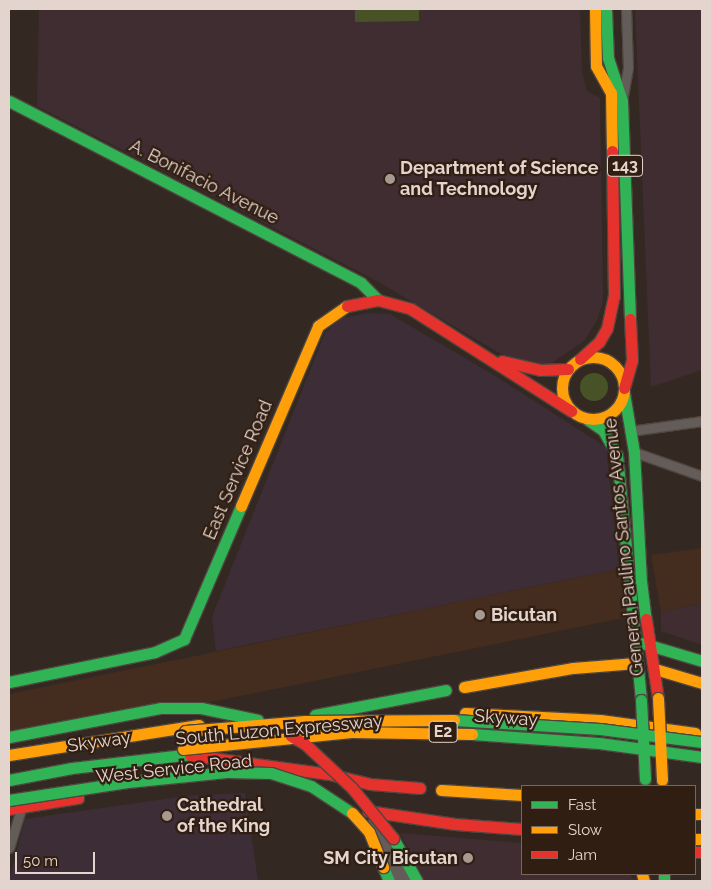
<!DOCTYPE html>
<html>
<head>
<meta charset="utf-8">
<style>
	body { margin:0 }
	#map { position:relative; width:711px; height:890px; overflow:hidden; background:#342922; font-family:Raleway,sans-serif }
	div>[style] { position:absolute }
	.commercial>* { inset:0; background:#3f2d31 }
	.industrial>* { inset:0; background:#3d2d37 }
	.built>* { inset:0; background:#442c1e }
	.green>* { inset:0; background:#475326 }
	.round { border-radius:50% }
	.roads { filter:drop-shadow(1px 0 #4f453f) drop-shadow(-1px 0 #4f453f) drop-shadow(0 1px #4f453f) drop-shadow(0 -1px #4f453f) }
	.street>* { height:9px; margin:-4.5px; padding:0 4.5px; transform-origin:4.5px; border-radius:4.5px; background:#645c58 }
	.fast>* { height:11px; margin:-5.5px; padding:0 5.5px; transform-origin:5.5px; border-radius:5.5px; background:#30b455 }
	.slow>* { height:11px; margin:-5.5px; padding:0 5.5px; transform-origin:5.5px; border-radius:5.5px; background:#ff9f0a }
	.slow>.ring { margin:-5.5px; padding:0; box-sizing:content-box; background:none; border:11px solid #ff9f0a; border-radius:50% }
	.jam>* { height:11px; margin:-5.5px; padding:0 5.5px; transform-origin:5.5px; border-radius:5.5px; background:#e5322d }
	.bridges { filter:drop-shadow(1px 0 #4f453f) drop-shadow(-1px 0 #4f453f) drop-shadow(0 1px #4f453f) drop-shadow(0 -1px #4f453f) }
	.fast-bridge>* { height:11px; margin:-5.5px; padding:0 5.5px; transform-origin:5.5px; border-radius:5.5px; background:#30b455 }
	.slow-bridge>* { height:11px; margin:-5.5px; padding:0 5.5px; transform-origin:5.5px; border-radius:5.5px; background:#ff9f0a }
	.jam-bridge>* { height:11px; margin:-5.5px; padding:0 5.5px; transform-origin:5.5px; border-radius:5.5px; background:#e5322d }
	.dots>* { width:14px; height:14px; translate:-50% -50%; box-sizing:border-box; border:2px solid #311e12; border-radius:50% }
	span { translate:-50% -50%; white-space:nowrap; text-align:center; line-height:1.15; -webkit-text-stroke:4.5px #311e12; paint-order:stroke }
	.shield-label span { padding:1px 4px; background:#311e12; border:1px solid; border-radius:4px; -webkit-text-stroke-width:0 }
	.shield-label { font-size:16px; color:#e3d5ce; font-weight:700 }
	.poi-label { font-size:18px; color:#e3d5ce; font-weight:700 }
	.left { translate:0 -50%; text-align:left }
	.right { translate:-100% -50%; text-align:right }
	.street-label { font-size:18px; color:#e3d5ce }
	.frame { position:absolute; inset:0; border:10px solid #e3d5ce; pointer-events:none }
	.legend { position:absolute; left:521px; top:785px; width:175px; height:90px; box-sizing:border-box; background:#311e12; border:1px solid #78675d; margin:0; padding:6px 9px; list-style:none; font-size:15px; color:#e3d5ce }
	.legend li { display:flex; align-items:center; gap:10px; height:25px }
	.legend b { width:25px; border:1px solid #78675d }
	.scale { position:absolute; left:15px; top:852px; width:80px; height:22px; box-sizing:border-box; border:2px solid #e3d5ce; border-top:0; padding-left:6px; font-size:15px; line-height:18px; white-space:nowrap; color:#e3d5ce; -webkit-text-stroke:4px #311e12; paint-order:stroke }
</style>
</head>
<body>
<div id="map">
	<div class="commercial">
		<i style="clip-path:polygon(39px 9px,580px 9px,582px 72px,587px 91px,600px 98px,603px 301px,597px 320px,584px 341px,550px 364px,536px 365px,508px 358px,375px 280px,37px 106px)"></i>
		<i style="clip-path:polygon(635px 9px,702px 9px,702px 370px,651px 387px)"></i>
		<i style="clip-path:polygon(702px 603px,702px 645px,661px 631px,661px 612px)"></i>
		<i style="clip-path:polygon(400px 833px,522px 843px,522px 874px,629px 874px,635px 881px,425px 881px)"></i>
	</div>
	<div class="industrial">
		<i style="clip-path:polygon(369px 313px,390px 314px,492px 374px,606px 447px,619px 569px,216px 651px,212px 617px,325px 333px,341px 318px)"></i>
		<i style="clip-path:polygon(245px 793px,258px 881px,9px 881px,25px 819px,186px 796px)"></i>
	</div>
	<div class="built">
		<i style="clip-path:polygon(702px 548px,702px 603px,661px 612px,651px 555px)"></i>
		<i style="clip-path:polygon(619px 569px,628px 617px,9px 743px,9px 694px)"></i>
	</div>
	<div class="green">
		<i style="clip-path:polygon(355px 9px,419px 9px,419px 21px,355px 22px)"></i>
		<i class="round" style="left:580px;top:373px;width:28px;height:28px"></i>
	</div>
	<div class="roads">
		<div class="street">
			<i style="left:623px;top:96px;width:28px;rotate:-80deg"></i>
			<i style="left:628px;top:68px;width:59px;rotate:-91.9deg"></i>
			<i style="left:630px;top:431px;width:73px;rotate:-7.9deg"></i>
			<i style="left:634px;top:452px;width:72px;rotate:19.4deg"></i>
			<i style="left:372px;top:823px;width:67px;rotate:59.6deg"></i>
			<i style="left:9px;top:848px;width:44px;rotate:-72.8deg"></i>
			<i style="left:387px;top:859px;width:25px;rotate:61deg"></i>
		</div>
		<div class="fast">
			<i style="left:606px;top:9px;width:49px;rotate:87.7deg"></i>
			<i style="left:608px;top:58px;width:45px;rotate:72deg"></i>
			<i style="left:622px;top:101px;width:218px;rotate:87.9deg"></i>
			<i style="left:9px;top:101px;width:396px;rotate:27.3deg"></i>
			<i style="left:361px;top:283px;width:24px;rotate:45deg"></i>
			<i style="left:624px;top:393px;width:60px;rotate:80.4deg"></i>
			<i style="left:634px;top:452px;width:129px;rotate:86.9deg"></i>
			<i style="left:641px;top:581px;width:38px;rotate:83deg"></i>
			<i style="left:588px;top:420px;width:18px;rotate:34deg"></i>
			<i style="left:603px;top:430px;width:29px;rotate:61deg"></i>
			<i style="left:617px;top:455px;width:246px;rotate:84.4deg"></i>
			<i style="left:642px;top:643px;width:63px;rotate:16.7deg"></i>
			<i style="left:9px;top:682px;width:149px;rotate:-11.6deg"></i>
			<i style="left:155px;top:652px;width:32px;rotate:-24deg"></i>
			<i style="left:184px;top:639px;width:145px;rotate:-66.8deg"></i>
			<i style="left:315px;top:715px;width:133px;rotate:-10.8deg"></i>
			<i style="left:9px;top:780px;width:64px;rotate:-10.8deg"></i>
			<i style="left:72px;top:768px;width:129px;rotate:-6.7deg"></i>
			<i style="left:393px;top:838px;width:49px;rotate:60.8deg"></i>
			<i style="left:383px;top:867px;width:15px;rotate:67deg"></i>
			<i style="left:664px;top:874px;width:7px;rotate:90deg"></i>
		</div>
		<div class="slow">
			<i style="left:595px;top:9px;width:57px;rotate:89deg"></i>
			<i style="left:596px;top:66px;width:31px;rotate:61deg"></i>
			<i style="left:611px;top:93px;width:58px;rotate:89deg"></i>
			<i class="ring" style="left:562px;top:357px;width:51px;height:51px"></i>
			<i style="left:241px;top:506px;width:196px;rotate:-66.8deg"></i>
			<i style="left:318px;top:326px;width:35px;rotate:-35deg"></i>
			<i style="left:655px;top:669px;width:49px;rotate:16.6deg"></i>
			<i style="left:464px;top:687px;width:111px;rotate:-9.9deg"></i>
			<i style="left:573px;top:668px;width:63px;rotate:-4.5deg"></i>
			<i style="left:465px;top:713px;width:135px;rotate:3deg"></i>
			<i style="left:600px;top:720px;width:96px;rotate:7.8deg"></i>
			<i style="left:9px;top:755px;width:192px;rotate:-9deg"></i>
			<i style="left:441px;top:790px;width:81px;rotate:3.5deg"></i>
			<i style="left:695px;top:814px;width:7px"></i>
			<i style="left:695px;top:839px;width:7px"></i>
			<i style="left:642px;top:874px;width:7px;rotate:74deg"></i>
		</div>
		<div class="jam">
			<i style="left:347px;top:306px;width:32px;rotate:-11deg"></i>
			<i style="left:378px;top:300px;width:34px;rotate:15deg"></i>
			<i style="left:411px;top:309px;width:190px;rotate:32.5deg"></i>
			<i style="left:580px;top:359px;width:25px;rotate:-42deg"></i>
			<i style="left:599px;top:342px;width:16px;rotate:-60deg"></i>
			<i style="left:607px;top:328px;width:33px;rotate:-78deg"></i>
			<i style="left:614px;top:296px;width:145px;rotate:-90.8deg"></i>
			<i style="left:502px;top:361px;width:39px;rotate:13deg"></i>
			<i style="left:540px;top:370px;width:28px;rotate:-2deg"></i>
			<i style="left:624px;top:388px;width:29px;rotate:-74deg"></i>
			<i style="left:632px;top:360px;width:41px;rotate:-92.8deg"></i>
			<i style="left:646px;top:619px;width:80px;rotate:81.4deg"></i>
			<i style="left:190px;top:755px;width:140px;rotate:7.8deg"></i>
			<i style="left:329px;top:774px;width:42px;rotate:13.7deg"></i>
			<i style="left:370px;top:784px;width:50px;rotate:4.6deg"></i>
			<i style="left:9px;top:809px;width:70px;rotate:-9.1deg"></i>
			<i style="left:368px;top:811px;width:88px;rotate:8.5deg"></i>
			<i style="left:455px;top:824px;width:67px;rotate:4.3deg"></i>
			<i style="left:695px;top:852px;width:7px"></i>
		</div>
	</div>
	<div class="bridges">
		<div class="fast-bridge">
			<i style="left:641px;top:700px;width:79px;rotate:87.1deg"></i>
			<i style="left:454px;top:720px;width:146px;rotate:3.5deg"></i>
			<i style="left:600px;top:729px;width:103px;rotate:7.3deg"></i>
			<i style="left:472px;top:734px;width:127px;rotate:4.1deg"></i>
			<i style="left:599px;top:743px;width:104px;rotate:7.7deg"></i>
			<i style="left:9px;top:737px;width:155px;rotate:-10.8deg"></i>
			<i style="left:161px;top:708px;width:40px"></i>
			<i style="left:201px;top:708px;width:58px;rotate:11.9deg"></i>
			<i style="left:9px;top:800px;width:120px;rotate:-8.6deg"></i>
			<i style="left:128px;top:782px;width:99px;rotate:-5.8deg"></i>
			<i style="left:226px;top:772px;width:45px;rotate:1.3deg"></i>
			<i style="left:271px;top:773px;width:42px;rotate:18deg"></i>
			<i style="left:311px;top:786px;width:49px;rotate:33.4deg"></i>
		</div>
		<div class="slow-bridge">
			<i style="left:658px;top:698px;width:82px;rotate:87.2deg"></i>
			<i style="left:185px;top:731px;width:120px;rotate:-4.8deg"></i>
			<i style="left:305px;top:721px;width:149px;rotate:-0.4deg"></i>
			<i style="left:183px;top:749px;width:169px;rotate:-5.8deg"></i>
			<i style="left:351px;top:732px;width:121px;rotate:0.9deg"></i>
			<i style="left:352px;top:813px;width:25px;rotate:48deg"></i>
			<i style="left:369px;top:832px;width:38px;rotate:68deg"></i>
		</div>
		<div class="jam-bridge">
			<i style="left:291px;top:736px;width:16px;rotate:30deg"></i>
			<i style="left:305px;top:744px;width:64px;rotate:43.1deg"></i>
			<i style="left:352px;top:788px;width:65px;rotate:50.6deg"></i>
		</div>
	</div>
	<div class="dots">
		<i style="left:390px;top:179px;background:#a69992"></i>
		<i style="left:480px;top:615px;background:#a69992"></i>
		<i style="left:167px;top:816px;background:#a69992"></i>
		<i style="left:468px;top:858px;background:#a69992"></i>
	</div>
	<div class="shield-label">
		<span style="left:625px;top:166px">143</span>
		<span style="left:443px;top:732px">E2</span>
	</div>
	<div class="poi-label">
		<span class="left" style="left:400px;top:179px">Department of Science<br>and Technology</span>
		<span class="left" style="left:491px;top:615px">Bicutan</span>
		<span class="left" style="left:177px;top:816px">Cathedral<br>of the King</span>
		<span class="right" style="left:458px;top:858px">SM City Bicutan</span>
	</div>
	<div class="street-label">
		<span style="left:204px;top:182px;rotate:27deg">A. Bonifacio Avenue</span>
		<span style="left:238px;top:470px;rotate:-67deg">East Service Road</span>
		<span style="left:624px;top:547px;rotate:-96deg">General Paulino Santos Avenue</span>
		<span style="left:506px;top:718px;rotate:4deg">Skyway</span>
		<span style="left:279px;top:730px;rotate:-5deg">South Luzon Expressway</span>
		<span style="left:99px;top:742px;rotate:-8deg">Skyway</span>
		<span style="left:174px;top:769px;rotate:-6deg">West Service Road</span>
	</div>
	<div class="frame"></div>
	<ul class="legend">
	<li><b style="height:6px;background:#30b455"></b>Fast</li>
	<li><b style="height:6px;background:#ff9f0a"></b>Slow</li>
	<li><b style="height:6px;background:#e5322d"></b>Jam</li>
	</ul>
	<div class="scale">50 m</div>
</div>
</body>
</html>
